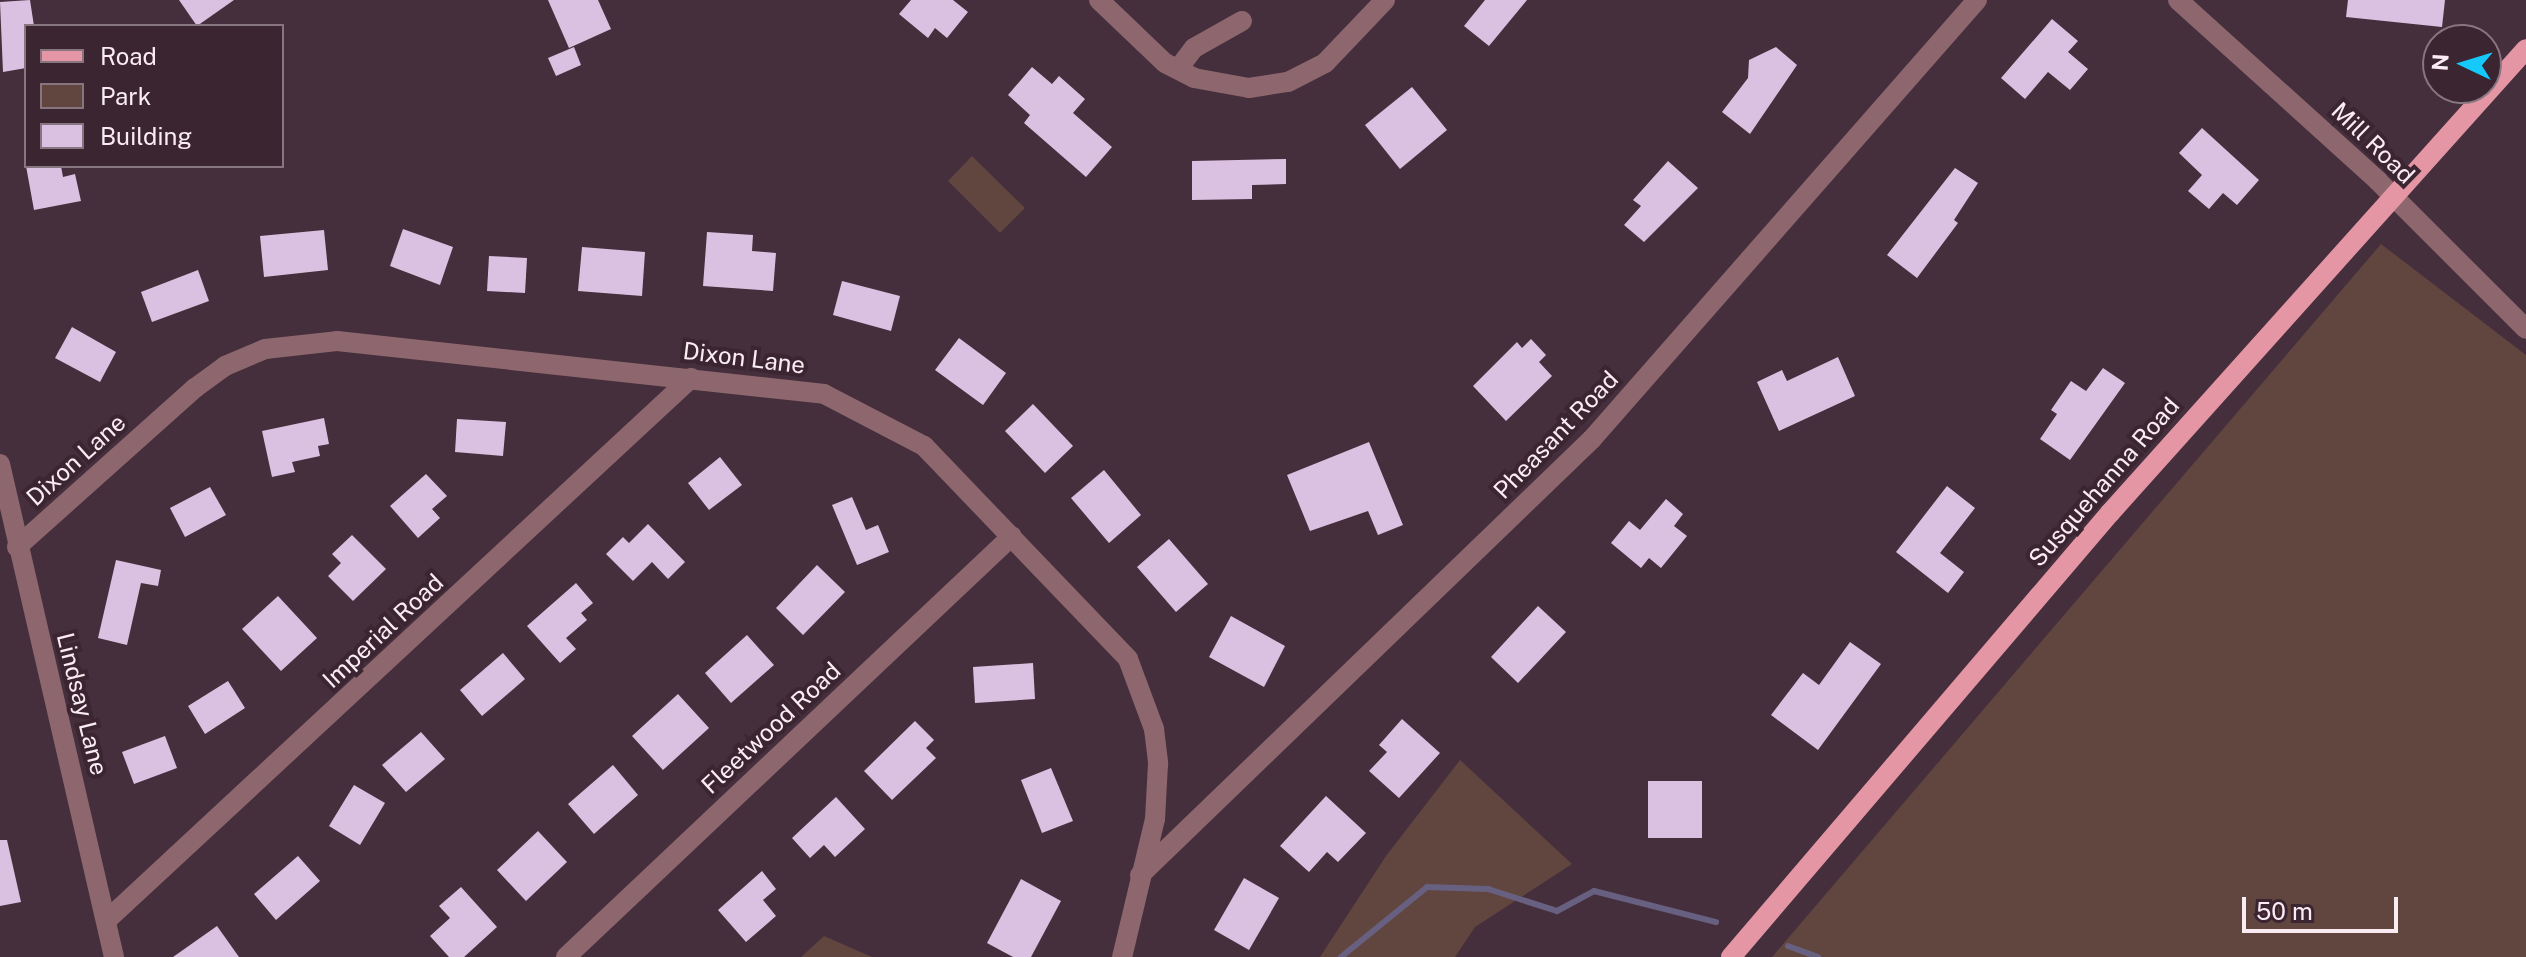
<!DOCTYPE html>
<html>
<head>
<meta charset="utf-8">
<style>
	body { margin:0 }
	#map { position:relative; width:2526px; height:957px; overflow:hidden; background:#452f3c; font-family:"Public Sans",sans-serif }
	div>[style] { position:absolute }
	.green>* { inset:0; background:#61453f }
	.stream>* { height:6px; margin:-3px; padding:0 3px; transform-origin:3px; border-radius:3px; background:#686081 }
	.building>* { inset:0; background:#dbc1e1 }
	.minor>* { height:20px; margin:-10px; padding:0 10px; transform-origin:10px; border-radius:10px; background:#8e676e }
	.major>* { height:20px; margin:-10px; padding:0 10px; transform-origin:10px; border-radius:10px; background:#e496a4 }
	span { translate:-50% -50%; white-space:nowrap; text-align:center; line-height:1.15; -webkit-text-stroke:8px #3a2531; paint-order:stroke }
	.street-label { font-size:24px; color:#fbecf4 }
	.legend { position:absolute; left:24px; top:24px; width:260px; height:144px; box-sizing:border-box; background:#3a2531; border:2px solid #87757f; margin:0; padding:10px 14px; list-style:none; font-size:24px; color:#fbecf4 }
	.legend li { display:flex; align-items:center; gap:16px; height:40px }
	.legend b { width:40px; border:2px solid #87757f }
	.north { position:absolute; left:2422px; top:24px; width:80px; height:80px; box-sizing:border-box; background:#3a2531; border:2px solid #87757f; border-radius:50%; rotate:274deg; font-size:22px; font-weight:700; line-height:32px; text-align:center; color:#fbecf4 }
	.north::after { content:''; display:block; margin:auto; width:28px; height:36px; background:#15cafb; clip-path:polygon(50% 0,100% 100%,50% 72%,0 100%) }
	.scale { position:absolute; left:2242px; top:897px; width:156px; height:36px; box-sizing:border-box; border:4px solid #fbecf4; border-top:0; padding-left:10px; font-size:24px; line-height:28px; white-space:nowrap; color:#fbecf4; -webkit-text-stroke:6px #3a2531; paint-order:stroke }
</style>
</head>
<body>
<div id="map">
	<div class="green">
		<i style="clip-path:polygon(972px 156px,1025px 208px,1000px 233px,948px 181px)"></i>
		<i style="clip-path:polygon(2381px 244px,2526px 355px,2526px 957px,1772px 957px)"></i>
		<i style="clip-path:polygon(1460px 760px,1572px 864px,1475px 927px,1455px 957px,1320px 957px,1386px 856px)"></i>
		<i style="clip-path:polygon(824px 936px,872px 957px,801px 957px)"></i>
	</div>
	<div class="stream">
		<i style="left:1788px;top:946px;width:32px;rotate:20deg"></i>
		<i style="left:1341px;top:957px;width:111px;rotate:-39.1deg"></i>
		<i style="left:1427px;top:887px;width:61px;rotate:1.9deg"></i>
		<i style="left:1488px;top:889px;width:72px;rotate:17.7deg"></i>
		<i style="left:1557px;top:911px;width:42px;rotate:-28.4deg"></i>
		<i style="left:1594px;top:891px;width:126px;rotate:14.3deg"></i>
	</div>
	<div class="building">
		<i style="clip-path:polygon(30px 0,34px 26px,26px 26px,26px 68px,3px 72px,0 2px)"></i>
		<i style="clip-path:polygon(179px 0,234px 0,197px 26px)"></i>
		<i style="clip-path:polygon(548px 0,598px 0,611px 29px,569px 48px)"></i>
		<i style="clip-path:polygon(911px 0,953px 0,968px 12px,947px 38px,935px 28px,928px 38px,899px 14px)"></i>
		<i style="clip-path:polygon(1485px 0,1527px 0,1489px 46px,1464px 26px)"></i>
		<i style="clip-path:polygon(2348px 0,2445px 0,2442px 27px,2346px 17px)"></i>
		<i style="clip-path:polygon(2052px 19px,2078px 41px,2068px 52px,2088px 69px,2070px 90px,2048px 72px,2025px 99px,2001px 78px)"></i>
		<i style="clip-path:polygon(574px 47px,581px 65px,556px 76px,548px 58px)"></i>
		<i style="clip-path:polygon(1776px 47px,1797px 65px,1750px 134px,1722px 112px,1748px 78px,1749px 60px)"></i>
		<i style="clip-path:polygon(1032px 67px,1052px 84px,1059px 76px,1085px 99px,1073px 113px,1112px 147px,1086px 177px,1024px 123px,1030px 115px,1008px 95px)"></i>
		<i style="clip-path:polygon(1412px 87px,1447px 130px,1400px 169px,1365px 125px)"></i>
		<i style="clip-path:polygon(2202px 128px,2259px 180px,2237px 205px,2223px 193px,2209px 209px,2188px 191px,2202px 175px,2179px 153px)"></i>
		<i style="clip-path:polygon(1286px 159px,1286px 184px,1252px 185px,1252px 199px,1192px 200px,1192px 161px)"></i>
		<i style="clip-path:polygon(1668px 161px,1698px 188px,1644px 242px,1624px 225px,1641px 206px,1633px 200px)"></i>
		<i style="clip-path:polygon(26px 166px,61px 166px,63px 177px,75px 174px,81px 201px,34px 210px)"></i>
		<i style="clip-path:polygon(1955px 168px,1978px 183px,1954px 220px,1958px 223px,1917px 278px,1887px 255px)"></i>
		<i style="clip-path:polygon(403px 229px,453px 247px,440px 285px,390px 266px)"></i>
		<i style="clip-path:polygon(324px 230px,328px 270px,264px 277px,260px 236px)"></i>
		<i style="clip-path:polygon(707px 232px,753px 235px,752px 251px,776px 253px,773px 291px,703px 286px)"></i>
		<i style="clip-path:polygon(582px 247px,645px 252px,642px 296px,578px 291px)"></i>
		<i style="clip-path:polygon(489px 256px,527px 258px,525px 293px,487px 291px)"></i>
		<i style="clip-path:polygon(198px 270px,209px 301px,152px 322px,141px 292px)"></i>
		<i style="clip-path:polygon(842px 281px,900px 296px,891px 331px,833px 315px)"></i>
		<i style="clip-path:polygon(72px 327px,116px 352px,100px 382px,55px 358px)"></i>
		<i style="clip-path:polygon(959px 338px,1006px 373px,983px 405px,935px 370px)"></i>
		<i style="clip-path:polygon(1531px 339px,1546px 355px,1539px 362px,1552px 376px,1506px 421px,1473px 386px,1517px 342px,1522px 348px)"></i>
		<i style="clip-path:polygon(1838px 357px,1855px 396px,1779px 431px,1757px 382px,1782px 370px,1787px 381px)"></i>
		<i style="clip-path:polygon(2103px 368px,2125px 383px,2070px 460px,2040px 439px,2057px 414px,2051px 410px,2071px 381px,2086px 391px)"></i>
		<i style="clip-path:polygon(1033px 404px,1073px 446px,1045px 473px,1005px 431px)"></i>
		<i style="clip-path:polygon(324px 418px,329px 444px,318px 446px,320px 456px,292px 462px,295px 472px,272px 477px,262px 431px)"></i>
		<i style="clip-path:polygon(457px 419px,506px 422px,503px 456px,455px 452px)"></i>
		<i style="clip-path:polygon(1369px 442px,1403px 525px,1378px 535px,1368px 511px,1310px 531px,1287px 475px)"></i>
		<i style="clip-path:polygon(720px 457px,742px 485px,709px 510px,688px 483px)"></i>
		<i style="clip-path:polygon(1104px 470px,1141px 515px,1109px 543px,1071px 498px)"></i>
		<i style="clip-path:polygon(426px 474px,447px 496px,432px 509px,440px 518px,418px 538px,390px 506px)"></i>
		<i style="clip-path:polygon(1947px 486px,1975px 508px,1940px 553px,1964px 572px,1948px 593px,1896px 552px)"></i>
		<i style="clip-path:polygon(210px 487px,226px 515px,185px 537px,170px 508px)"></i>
		<i style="clip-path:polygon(852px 497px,866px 530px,878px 525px,889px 552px,857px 565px,832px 505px)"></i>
		<i style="clip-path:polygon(1666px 499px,1683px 514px,1674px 526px,1687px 536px,1661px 568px,1649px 558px,1641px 568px,1611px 543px,1629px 521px,1640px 530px)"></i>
		<i style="clip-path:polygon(648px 524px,685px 562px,668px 579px,652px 562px,633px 581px,606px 554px,623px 537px,629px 543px)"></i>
		<i style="clip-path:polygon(352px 535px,386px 569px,353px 601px,328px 576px,341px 563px,332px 554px)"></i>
		<i style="clip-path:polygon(1169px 539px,1208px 584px,1176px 612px,1137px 567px)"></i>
		<i style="clip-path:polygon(116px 560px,161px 570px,158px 586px,141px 583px,127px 645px,98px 638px)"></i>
		<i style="clip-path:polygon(817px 565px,845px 592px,803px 635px,776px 608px)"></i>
		<i style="clip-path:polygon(576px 583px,593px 603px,581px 613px,587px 620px,566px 638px,576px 649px,560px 663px,527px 626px)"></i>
		<i style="clip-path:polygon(278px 596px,317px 638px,281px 671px,242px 629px)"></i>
		<i style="clip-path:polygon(1538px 606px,1566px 632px,1518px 683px,1491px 657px)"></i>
		<i style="clip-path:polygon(1231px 616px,1285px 646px,1264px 687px,1209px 657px)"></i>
		<i style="clip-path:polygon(747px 635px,774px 665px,731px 703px,705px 673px)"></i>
		<i style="clip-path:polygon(1850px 642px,1881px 664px,1818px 750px,1771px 715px,1803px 673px,1819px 685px)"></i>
		<i style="clip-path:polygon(503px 653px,525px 679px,482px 716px,460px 690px)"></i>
		<i style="clip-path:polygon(1033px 663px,1035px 699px,975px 703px,973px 667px)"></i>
		<i style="clip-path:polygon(228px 681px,245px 708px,205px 734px,188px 706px)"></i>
		<i style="clip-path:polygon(678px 694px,709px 728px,663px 770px,632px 736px)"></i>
		<i style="clip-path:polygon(1402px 719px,1440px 753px,1399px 798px,1369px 771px,1387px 752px,1379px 745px)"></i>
		<i style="clip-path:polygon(915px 721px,934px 740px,926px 748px,936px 758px,892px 800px,864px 771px)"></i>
		<i style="clip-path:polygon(421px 732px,445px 759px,406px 792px,382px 765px)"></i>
		<i style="clip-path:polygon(165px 736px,177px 768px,134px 784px,122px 752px)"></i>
		<i style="clip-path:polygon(613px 765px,638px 795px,594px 834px,568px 804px)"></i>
		<i style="clip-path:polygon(1051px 768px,1073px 821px,1042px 833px,1021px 780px)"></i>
		<i style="clip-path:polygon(1648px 781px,1702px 781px,1702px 838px,1648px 838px)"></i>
		<i style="clip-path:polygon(354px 785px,385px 803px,360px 845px,329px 826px)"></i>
		<i style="clip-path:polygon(1326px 796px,1366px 833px,1338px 862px,1327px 852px,1309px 872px,1280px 846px)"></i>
		<i style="clip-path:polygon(836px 797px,865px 829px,835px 857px,824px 845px,810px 858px,792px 838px)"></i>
		<i style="clip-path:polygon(538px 831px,567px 862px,526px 901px,497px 870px)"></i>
		<i style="clip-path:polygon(0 840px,7px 840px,21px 902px,0 906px)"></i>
		<i style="clip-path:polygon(298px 856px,320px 881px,276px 920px,254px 894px)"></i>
		<i style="clip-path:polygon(762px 871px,776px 889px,763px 900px,776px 916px,746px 942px,718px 910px)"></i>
		<i style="clip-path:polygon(1244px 878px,1279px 898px,1249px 950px,1214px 930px)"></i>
		<i style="clip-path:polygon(1021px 879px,1061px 901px,1031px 957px,1013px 957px,987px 943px)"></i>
		<i style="clip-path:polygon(461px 887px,497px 927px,464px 957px,449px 957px,430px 936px,450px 918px,439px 906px)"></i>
		<i style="clip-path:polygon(217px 926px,239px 957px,173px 957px)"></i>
	</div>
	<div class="minor">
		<i style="left:1099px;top:0;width:91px;rotate:43.7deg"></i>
		<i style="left:1165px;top:63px;width:33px;rotate:27deg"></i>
		<i style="left:1194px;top:78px;width:56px;rotate:10.3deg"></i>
		<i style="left:1249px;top:88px;width:39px;rotate:-9deg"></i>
		<i style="left:1288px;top:82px;width:42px;rotate:-27.2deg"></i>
		<i style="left:1325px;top:63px;width:87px;rotate:-46.4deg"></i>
		<i style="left:2178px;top:0;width:270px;rotate:42.1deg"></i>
		<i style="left:2378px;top:181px;width:209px;rotate:45deg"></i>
		<i style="left:1178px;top:69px;width:26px;rotate:-53deg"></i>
		<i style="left:1194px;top:48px;width:55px;rotate:-29.4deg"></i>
		<i style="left:0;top:464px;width:506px;rotate:76.98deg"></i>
		<i style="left:17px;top:547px;width:239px;rotate:-41.8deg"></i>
		<i style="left:195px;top:388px;width:37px;rotate:-36deg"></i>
		<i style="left:225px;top:366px;width:43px;rotate:-23deg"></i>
		<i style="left:265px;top:349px;width:72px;rotate:-6.3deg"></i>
		<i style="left:337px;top:341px;width:490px;rotate:6.2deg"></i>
		<i style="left:824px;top:394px;width:113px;rotate:27.5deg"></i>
		<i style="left:924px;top:446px;width:295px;rotate:46.2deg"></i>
		<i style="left:1128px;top:659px;width:75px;rotate:69.6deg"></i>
		<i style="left:1154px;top:729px;width:35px;rotate:83deg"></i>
		<i style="left:1158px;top:764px;width:55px;rotate:93.1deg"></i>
		<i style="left:1155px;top:819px;width:142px;rotate:103.4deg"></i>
		<i style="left:1140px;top:875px;width:628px;rotate:-43.97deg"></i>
		<i style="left:1592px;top:439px;width:584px;rotate:-48.75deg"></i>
		<i style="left:107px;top:920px;width:797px;rotate:-42.86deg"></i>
		<i style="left:566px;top:957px;width:613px;rotate:-43.35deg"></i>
	</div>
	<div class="major">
		<i style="left:1731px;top:957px;width:584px;rotate:-49.52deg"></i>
		<i style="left:2110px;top:513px;width:623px;rotate:-48.12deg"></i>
	</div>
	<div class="street-label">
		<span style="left:2373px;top:143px;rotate:44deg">Mill Road</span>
		<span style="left:744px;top:358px;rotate:7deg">Dixon Lane</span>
		<span style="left:1556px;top:435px;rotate:-46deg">Pheasant Road</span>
		<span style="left:76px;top:460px;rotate:-42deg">Dixon Lane</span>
		<span style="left:2104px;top:482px;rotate:-49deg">Susquehanna Road</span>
		<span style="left:383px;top:631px;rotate:-43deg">Imperial Road</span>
		<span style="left:82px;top:704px;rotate:76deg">Lindsay Lane</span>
		<span style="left:771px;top:728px;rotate:-43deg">Fleetwood Road</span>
	</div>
	<ul class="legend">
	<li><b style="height:10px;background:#e496a4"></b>Road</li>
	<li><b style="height:22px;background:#61453f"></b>Park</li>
	<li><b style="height:22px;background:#dbc1e1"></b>Building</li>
	</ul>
	<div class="north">N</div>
	<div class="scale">50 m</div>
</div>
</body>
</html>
